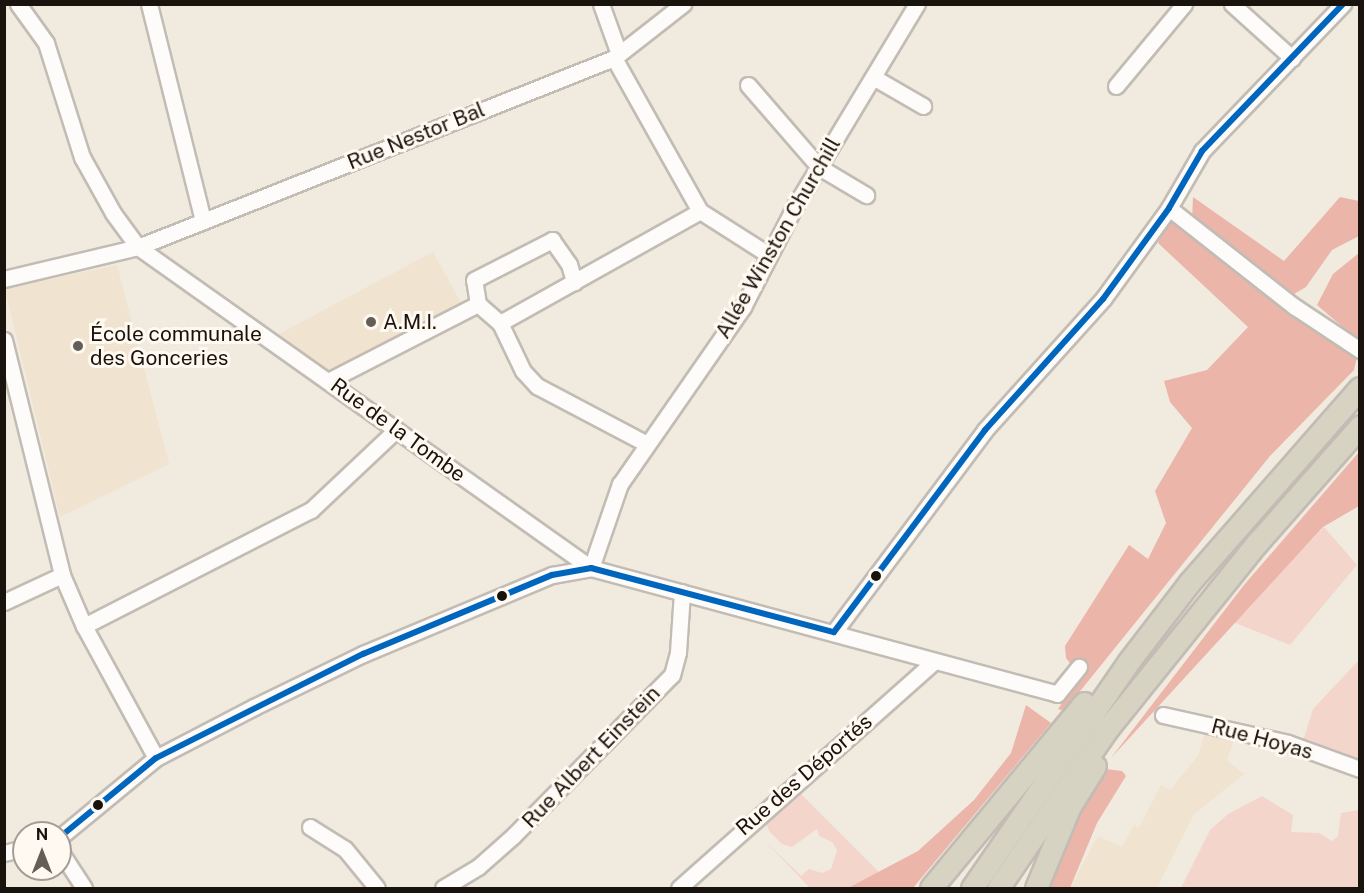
<!DOCTYPE html>
<html>
<head>
<meta charset="utf-8">
<style>
	body { margin:0 }
	#map { position:relative; width:1364px; height:893px; overflow:hidden; background:#f1eadf; font-family:"Public Sans",sans-serif }
	div>[style] { position:absolute }
	.built>* { inset:0; background:#f0e3d0 }
	.green>* { inset:0; background:#f4d5cc }
	.forest>* { inset:0; background:#ebb5aa }
	.roads { filter:drop-shadow(2px 0 #c2bcb4) drop-shadow(-2px 0 #c2bcb4) drop-shadow(0 2px #c2bcb4) drop-shadow(0 -2px #c2bcb4) }
	.minor>* { height:15px; margin:-7.5px; padding:0 7.5px; transform-origin:7.5px; border-radius:7.5px; background:#fdfcfa }
	.highway>* { height:21px; margin:-10.5px; padding:0 10.5px; transform-origin:10.5px; border-radius:10.5px; background:#d6d3c3 }
	.bus-1>* { height:6px; margin:-3px; padding:0 3px; transform-origin:3px; border-radius:3px; background:#0065bd }
	.dots>* { width:16px; height:16px; translate:-50% -50%; box-sizing:border-box; border:3px solid #fff9f1; border-radius:50% }
	span { translate:-50% -50%; white-space:nowrap; text-align:center; line-height:1.15; -webkit-text-stroke:6px #fff9f1; paint-order:stroke }
	.street-label { font-size:21px; color:#18130c }
	.poi-label { font-size:21px; color:#18130c }
	.left { translate:0 -50%; text-align:left }
	.frame { position:absolute; inset:0; border:6px solid #18130c; pointer-events:none }
	.north { position:absolute; left:12px; top:821px; width:60px; height:60px; box-sizing:border-box; background:#fff9f1; border:2px solid #a39d95; border-radius:50%; rotate:0deg; font-size:16px; font-weight:700; line-height:24px; text-align:center; color:#18130c }
	.north::after { content:''; display:block; margin:auto; width:21px; height:27px; background:#645e56; clip-path:polygon(50% 0,100% 100%,50% 72%,0 100%) }
</style>
</head>
<body>
<div id="map">
	<div class="built">
		<i style="clip-path:polygon(433px 252px,465px 310px,331px 374px,279px 334px)"></i>
		<i style="clip-path:polygon(117px 265px,169px 464px,60px 517px,5px 289px)"></i>
		<i style="clip-path:polygon(1207px 725px,1237px 731px,1227px 760px,1244px 774px,1194px 814px,1157px 888px,1070px 888px,1098px 836px,1122px 847px,1134px 825px,1139px 828px,1161px 785px,1170px 790px,1198px 756px)"></i>
	</div>
	<div class="green">
		<i style="clip-path:polygon(1324px 527px,1357px 565px,1290px 645px,1233px 622px)"></i>
		<i style="clip-path:polygon(1359px 660px,1359px 769px,1301px 747px,1313px 709px)"></i>
		<i style="clip-path:polygon(799px 792px,880px 873px,848px 888px,810px 888px,761px 837px,801px 876px,809px 869px,822px 873px,831px 869px,837px 850px,832px 842px,819px 836px,817px 829px,792px 847px,782px 844px,769px 831px,766px 822px)"></i>
		<i style="clip-path:polygon(1262px 796px,1293px 815px,1291px 832px,1319px 833px,1332px 841px,1338px 836px,1341px 813px,1359px 810px,1359px 888px,1181px 888px,1210px 830px,1228px 814px)"></i>
	</div>
	<div class="forest">
		<i style="clip-path:polygon(1193px 197px,1284px 261px,1340px 197px,1359px 201px,1359px 236px,1332px 250px,1306px 287px,1294px 294px,1284px 293px,1192px 220px)"></i>
		<i style="clip-path:polygon(1171px 214px,1357px 357px,1354px 370px,1270px 456px,1064px 711px,1058px 709px,1080px 676px,1066px 658px,1065px 646px,1129px 545px,1148px 559px,1166px 523px,1155px 491px,1192px 428px,1170px 402px,1164px 381px,1207px 370px,1248px 327px,1158px 243px)"></i>
		<i style="clip-path:polygon(1359px 253px,1359px 341px,1317px 305px,1333px 274px)"></i>
		<i style="clip-path:polygon(1359px 452px,1359px 506px,1323px 527px,1111px 758px,1244px 585px)"></i>
		<i style="clip-path:polygon(1026px 705px,1051px 723px,913px 888px,848px 888px,918px 851px,974px 800px,1011px 753px)"></i>
		<i style="clip-path:polygon(1105px 769px,1122px 771px,1126px 776px,1097px 823px,1070px 888px,1049px 888px,1064px 842px)"></i>
	</div>
	<div class="roads">
		<div class="minor">
			<i style="left:18px;top:4px;width:48px;rotate:54.3deg"></i>
			<i style="left:46px;top:43px;width:120px;rotate:72.5deg"></i>
			<i style="left:82px;top:157px;width:64px;rotate:61deg"></i>
			<i style="left:113px;top:213px;width:42px;rotate:53.7deg"></i>
			<i style="left:138px;top:247px;width:555px;rotate:35.32deg"></i>
			<i style="left:591px;top:568px;width:483px;rotate:15.1deg"></i>
			<i style="left:1057px;top:694px;width:35px;rotate:-51deg"></i>
			<i style="left:149px;top:4px;width:224px;rotate:76deg"></i>
			<i style="left:601px;top:4px;width:53px;rotate:70.2deg"></i>
			<i style="left:1232px;top:4px;width:81px;rotate:42deg"></i>
			<i style="left:614px;top:58px;width:176px;rotate:60.7deg"></i>
			<i style="left:700px;top:211px;width:82px;rotate:32.5deg"></i>
			<i style="left:873px;top:77px;width:58px;rotate:30.1deg"></i>
			<i style="left:748px;top:85px;width:108px;rotate:49.1deg"></i>
			<i style="left:819px;top:167px;width:55px;rotate:30.8deg"></i>
			<i style="left:1116px;top:86px;width:107px;rotate:-50.3deg"></i>
			<i style="left:1169px;top:208px;width:160px;rotate:38.2deg"></i>
			<i style="left:1295px;top:307px;width:78px;rotate:33.5deg"></i>
			<i style="left:4px;top:279px;width:138px;rotate:-13.4deg"></i>
			<i style="left:138px;top:247px;width:512px;rotate:-21.66deg"></i>
			<i style="left:614px;top:58px;width:88px;rotate:-38deg"></i>
			<i style="left:478px;top:304px;width:29px;rotate:41deg"></i>
			<i style="left:500px;top:323px;width:53px;rotate:64.4deg"></i>
			<i style="left:523px;top:371px;width:21px;rotate:47deg"></i>
			<i style="left:537px;top:386px;width:124px;rotate:27.8deg"></i>
			<i style="left:478px;top:304px;width:24px;rotate:-99deg"></i>
			<i style="left:474px;top:280px;width:88px;rotate:-27.1deg"></i>
			<i style="left:552px;top:240px;width:29px;rotate:55deg"></i>
			<i style="left:569px;top:264px;width:19px;rotate:74deg"></i>
			<i style="left:500px;top:323px;width:229px;rotate:-29.2deg"></i>
			<i style="left:4px;top:340px;width:242px;rotate:76.1deg"></i>
			<i style="left:62px;top:575px;width:56px;rotate:66.7deg"></i>
			<i style="left:84px;top:626px;width:150px;rotate:61.4deg"></i>
			<i style="left:328px;top:381px;width:169px;rotate:-27.2deg"></i>
			<i style="left:591px;top:568px;width:89px;rotate:-71deg"></i>
			<i style="left:620px;top:484px;width:216px;rotate:-55.2deg"></i>
			<i style="left:743px;top:307px;width:114px;rotate:-62.8deg"></i>
			<i style="left:795px;top:206px;width:236px;rotate:-58.9deg"></i>
			<i style="left:4px;top:602px;width:64px;rotate:-25deg"></i>
			<i style="left:84px;top:626px;width:255px;rotate:-27.1deg"></i>
			<i style="left:311px;top:510px;width:117px;rotate:-43.3deg"></i>
			<i style="left:834px;top:632px;width:252px;rotate:-53.2deg"></i>
			<i style="left:985px;top:430px;width:176px;rotate:-48deg"></i>
			<i style="left:1103px;top:299px;width:112px;rotate:-54deg"></i>
			<i style="left:1169px;top:208px;width:66px;rotate:-59.9deg"></i>
			<i style="left:1202px;top:151px;width:204px;rotate:-46.2deg"></i>
			<i style="left:1163px;top:715px;width:128px;rotate:12.6deg"></i>
			<i style="left:1288px;top:743px;width:77px;rotate:19.9deg"></i>
			<i style="left:310px;top:827px;width:41px;rotate:32.2deg"></i>
			<i style="left:345px;top:849px;width:50px;rotate:50.6deg"></i>
			<i style="left:60px;top:837px;width:124px;rotate:-39.5deg"></i>
			<i style="left:156px;top:758px;width:110px;rotate:-27.5deg"></i>
			<i style="left:254px;top:707px;width:121px;rotate:-25.9deg"></i>
			<i style="left:363px;top:654px;width:205px;rotate:-22.7deg"></i>
			<i style="left:552px;top:575px;width:40px;rotate:-10deg"></i>
			<i style="left:60px;top:851px;width:44px;rotate:57deg"></i>
			<i style="left:4px;top:853px;width:21px;rotate:-14deg"></i>
			<i style="left:443px;top:888px;width:41px;rotate:-31deg"></i>
			<i style="left:478px;top:867px;width:47px;rotate:-41.5deg"></i>
			<i style="left:513px;top:836px;width:226px;rotate:-45.4deg"></i>
			<i style="left:672px;top:675px;width:24px;rotate:-75deg"></i>
			<i style="left:678px;top:652px;width:60px;rotate:-86.2deg"></i>
			<i style="left:679px;top:888px;width:339px;rotate:-41.6deg"></i>
		</div>
		<div class="highway">
			<i style="left:931px;top:888px;width:240px;rotate:-50.4deg"></i>
			<i style="left:972px;top:888px;width:276px;rotate:-55.3deg"></i>
			<i style="left:1129px;top:661px;width:98px;rotate:-52.4deg"></i>
			<i style="left:1189px;top:583px;width:259px;rotate:-48.8deg"></i>
			<i style="left:998px;top:888px;width:194px;rotate:-55.5deg"></i>
			<i style="left:1108px;top:728px;width:238px;rotate:-51.2deg"></i>
			<i style="left:1257px;top:543px;width:156px;rotate:-48.6deg"></i>
			<i style="left:1036px;top:888px;width:89px;rotate:-67.5deg"></i>
			<i style="left:1070px;top:806px;width:47px;rotate:-58deg"></i>
		</div>
	</div>
	<div class="bus-1">
		<i style="left:834px;top:632px;width:252px;rotate:-53.2deg"></i>
		<i style="left:985px;top:430px;width:176px;rotate:-48deg"></i>
		<i style="left:1103px;top:299px;width:112px;rotate:-54deg"></i>
		<i style="left:1169px;top:208px;width:66px;rotate:-59.9deg"></i>
		<i style="left:1202px;top:151px;width:204px;rotate:-46.2deg"></i>
		<i style="left:60px;top:837px;width:124px;rotate:-39.5deg"></i>
		<i style="left:156px;top:758px;width:232px;rotate:-26.7deg"></i>
		<i style="left:363px;top:654px;width:205px;rotate:-22.7deg"></i>
		<i style="left:552px;top:575px;width:40px;rotate:-10deg"></i>
		<i style="left:591px;top:568px;width:251px;rotate:14.8deg"></i>
	</div>
	<div class="dots">
		<i style="left:371px;top:322px;background:#645e56"></i>
		<i style="left:78px;top:346px;background:#645e56"></i>
		<i style="left:876px;top:576px;background:#18130c"></i>
		<i style="left:502px;top:596px;background:#18130c"></i>
		<i style="left:98px;top:805px;background:#18130c"></i>
	</div>
	<div class="street-label">
		<span style="left:416px;top:136px;rotate:-22deg">Rue Nestor Bal</span>
		<span style="left:778px;top:238px;rotate:-60deg">Allée Winston Churchill</span>
		<span style="left:398px;top:430px;rotate:36deg">Rue de la Tombe</span>
		<span style="left:1262px;top:739px;rotate:15deg">Rue Hoyas</span>
		<span style="left:591px;top:757px;rotate:-46deg">Rue Albert Einstein</span>
		<span style="left:804px;top:775px;rotate:-41deg">Rue des Déportés</span>
	</div>
	<div class="poi-label">
		<span class="left" style="left:383px;top:322px">A.M.I.</span>
		<span class="left" style="left:90px;top:346px">École communale<br>des Gonceries</span>
	</div>
	<div class="frame"></div>
	<div class="north">N</div>
</div>
</body>
</html>
